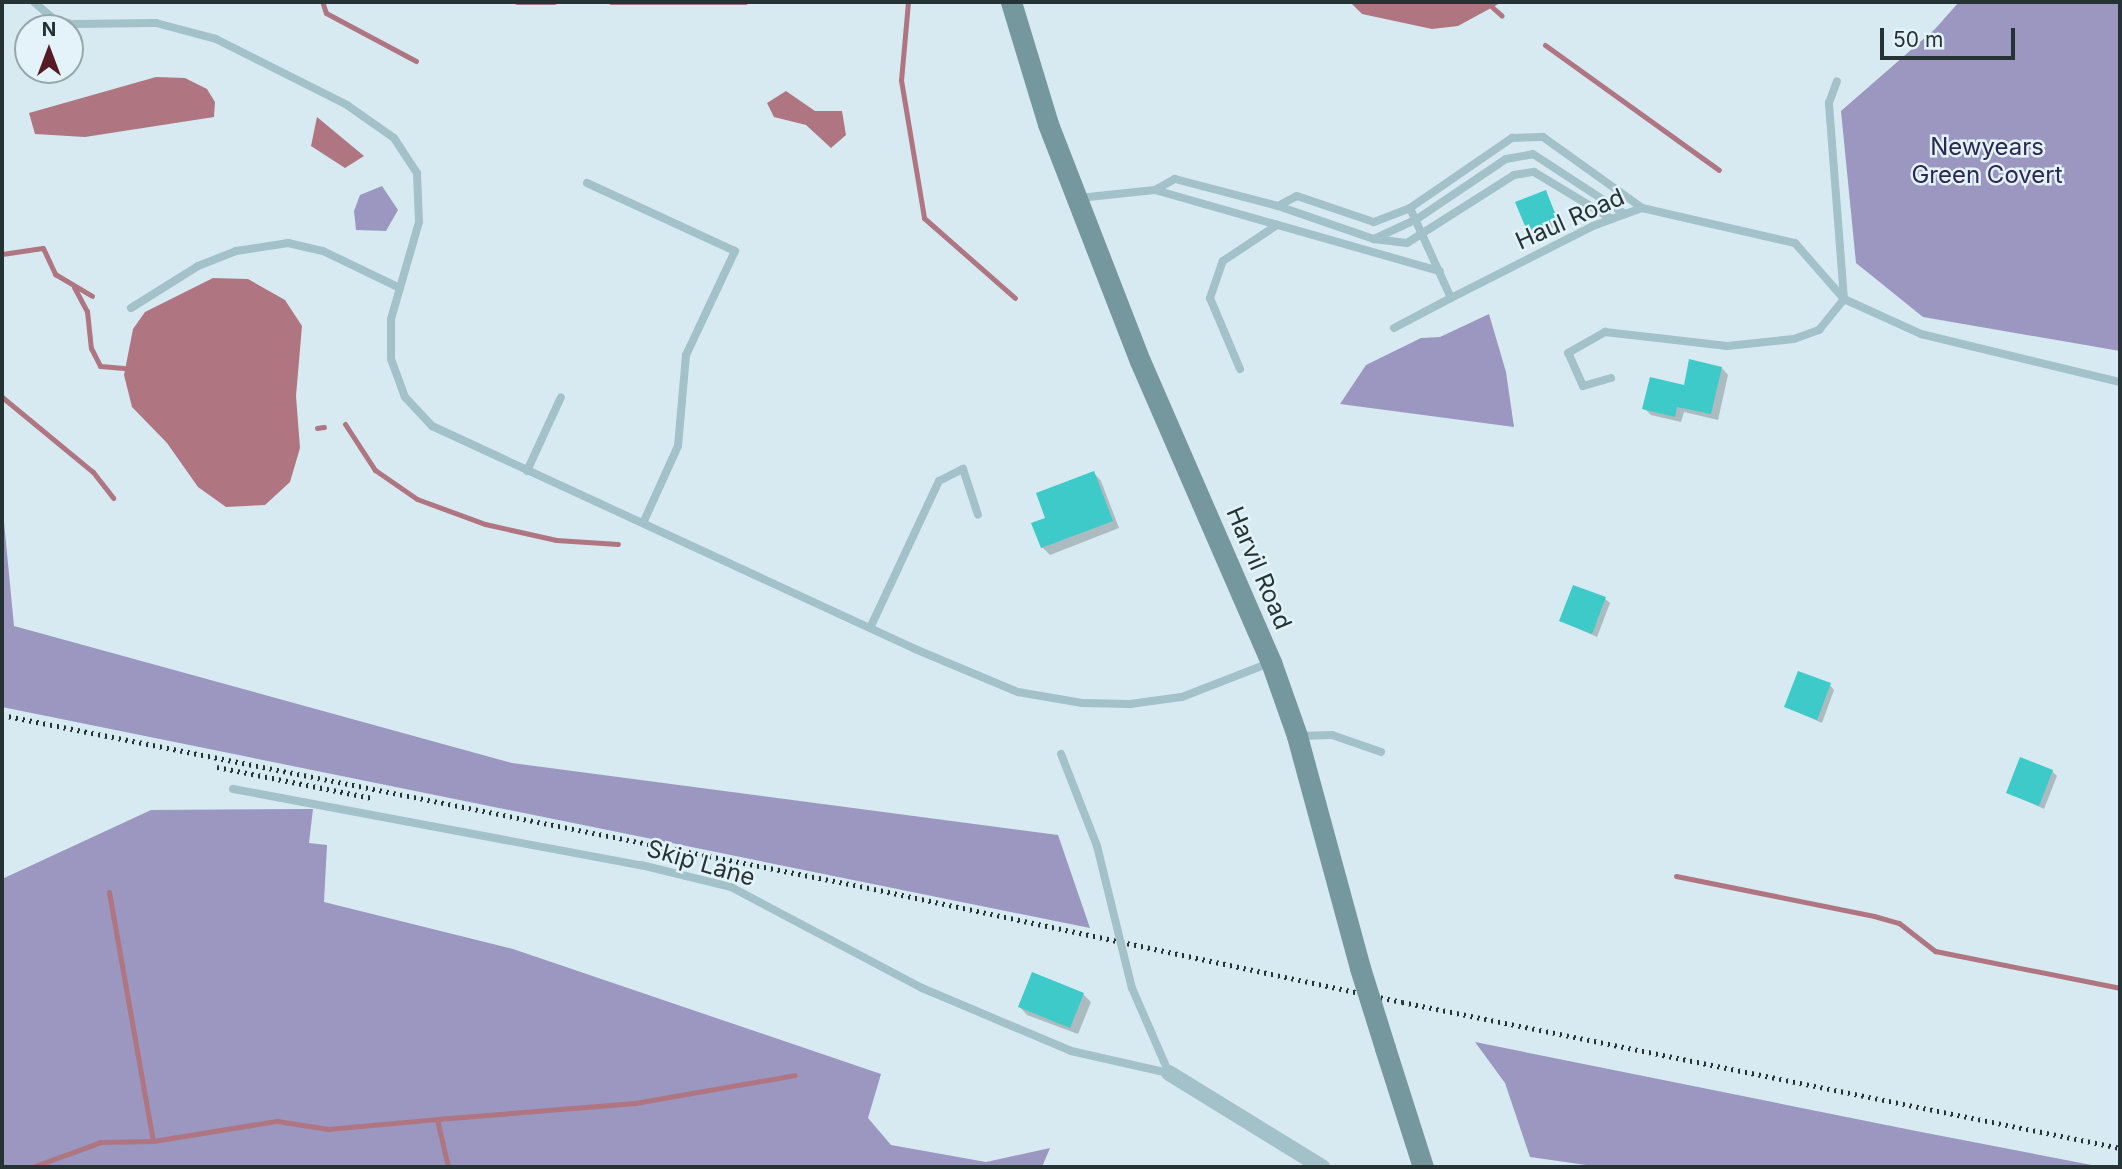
<!DOCTYPE html>
<html>
<head>
<meta charset="utf-8">
<style>
	body { margin:0 }
	#map { position:relative; width:2122px; height:1169px; overflow:hidden; background:#d7eaf1; font-family:Inter,sans-serif }
	div>[style] { position:absolute }
	.green>* { inset:0; background:#9b97c1 }
	.water>* { inset:0; background:#af7581 }
	.shadow>* { inset:0; background:#0003 }
	.stream>* { height:5px; margin:-2.5px; padding:0 2.5px; transform-origin:2.5px; border-radius:2.5px; background:#af7581 }
	.building>* { inset:0; background:#3dcac9 }
	.lane>* { height:8px; margin:-4px; padding:0 4px; transform-origin:4px; border-radius:4px; background:#a3c1c9 }
	.street>* { height:16px; margin:-8px; padding:0 8px; transform-origin:8px; border-radius:8px; background:#a3c1c9 }
	.secondary>* { height:21px; margin:-10.5px; padding:0 10.5px; transform-origin:10.5px; border-radius:10.5px; background:#74989d }
	.rail>* { height:5px; margin-top:-2.5px; transform-origin:0; background:repeating-linear-gradient(90deg,#253334 0 2px,transparent 0 7px) }
	.lane-bridge>* { height:8px; margin:-4px; padding:0 4px; transform-origin:4px; border-radius:4px; background:#a3c1c9 }
	.secondary-bridge>* { height:21px; margin:-10.5px; padding:0 10.5px; transform-origin:10.5px; border-radius:10.5px; background:#74989d }
	span { translate:-50% -50%; white-space:nowrap; text-align:center; line-height:1.15; -webkit-text-stroke:5px #e3f3f9; paint-order:stroke }
	.park-label { font-size:24px; color:#2d2853 }
	.street-label { font-size:24px; color:#253334 }
	.frame { position:absolute; inset:0; border:4px solid #253334; pointer-events:none }
	.north { position:absolute; left:14px; top:14px; width:70px; height:70px; box-sizing:border-box; background:#e3f3f9; border:2px solid #97a6aa; border-radius:50%; rotate:0deg; font-size:19px; font-weight:700; line-height:28px; text-align:center; color:#253334 }
	.north::after { content:''; display:block; margin:auto; width:24px; height:32px; background:#561a25; clip-path:polygon(50% 0,100% 100%,50% 72%,0 100%) }
	.scale { position:absolute; left:1880px; top:28px; width:135px; height:32px; box-sizing:border-box; border:4px solid #253334; border-top:0; padding-left:9px; font-size:21px; line-height:24px; white-space:nowrap; color:#253334; -webkit-text-stroke:5px #e3f3f9; paint-order:stroke }
</style>
</head>
<body>
<div id="map">
	<div class="green">
		<i style="clip-path:polygon(1959px 2px,2120px 2px,2120px 351px,1923px 317px,1856px 263px,1841px 111px,1935px 29px)"></i>
		<i style="clip-path:polygon(382px 186px,398px 210px,386px 231px,356px 230px,354px 211px,360px 195px)"></i>
		<i style="clip-path:polygon(1489px 314px,1506px 372px,1514px 427px,1340px 404px,1366px 365px,1421px 338px,1440px 337px)"></i>
		<i style="clip-path:polygon(2px 501px,14px 626px,512px 763px,1058px 835px,1090px 928px,2px 707px)"></i>
		<i style="clip-path:polygon(313px 809px,309px 843px,327px 845px,324px 902px,513px 949px,881px 1074px,868px 1118px,891px 1145px,986px 1162px,1050px 1148px,1042px 1167px,2px 1167px,2px 879px,151px 810px)"></i>
		<i style="clip-path:polygon(1475px 1042px,1916px 1131px,2102px 1167px,1600px 1167px,1530px 1157px,1505px 1083px)"></i>
	</div>
	<div class="water">
		<i style="clip-path:polygon(1350px 2px,1502px 2px,1458px 26px,1432px 29px,1362px 14px)"></i>
		<i style="clip-path:polygon(156px 77px,185px 78px,207px 89px,215px 102px,214px 117px,85px 137px,35px 134px,29px 113px)"></i>
		<i style="clip-path:polygon(786px 91px,815px 111px,842px 111px,846px 135px,831px 148px,806px 125px,774px 117px,767px 103px)"></i>
		<i style="clip-path:polygon(317px 117px,364px 156px,345px 168px,311px 146px)"></i>
		<i style="clip-path:polygon(213px 278px,248px 279px,285px 300px,302px 326px,296px 396px,300px 448px,290px 482px,265px 505px,226px 507px,198px 487px,167px 443px,132px 407px,124px 375px,133px 329px,145px 312px)"></i>
	</div>
	<div class="shadow">
		<i style="clip-path:polygon(1545px 192px,1561px 224px,1533px 235px,1528px 230px)"></i>
		<i style="clip-path:polygon(1722px 368px,1728px 375px,1718px 420px,1684px 412px,1681px 422px,1651px 415px,1644px 408px)"></i>
		<i style="clip-path:polygon(1094px 473px,1101px 481px,1119px 528px,1050px 555px,1042px 547px,1047px 519px)"></i>
		<i style="clip-path:polygon(1605px 599px,1610px 603px,1597px 637px,1561px 621px)"></i>
		<i style="clip-path:polygon(1830px 685px,1834px 690px,1822px 723px,1786px 707px)"></i>
		<i style="clip-path:polygon(2052px 771px,2057px 776px,2044px 809px,2009px 793px)"></i>
		<i style="clip-path:polygon(1083px 994px,1091px 1002px,1078px 1034px,1027px 1015px,1020px 1007px)"></i>
	</div>
	<div class="stream">
		<i style="left:517px;top:2px;width:37px"></i>
		<i style="left:611px;top:2px;width:134px"></i>
		<i style="left:908px;top:2px;width:78px;rotate:95.1deg"></i>
		<i style="left:901px;top:80px;width:140px;rotate:80.5deg"></i>
		<i style="left:924px;top:218px;width:121px;rotate:41.3deg"></i>
		<i style="left:323px;top:4px;width:9px;rotate:72deg"></i>
		<i style="left:326px;top:13px;width:102px;rotate:28.1deg"></i>
		<i style="left:1492px;top:7px;width:13px;rotate:42deg"></i>
		<i style="left:1545px;top:45px;width:214px;rotate:35.7deg"></i>
		<i style="left:2px;top:254px;width:41px;rotate:-8.3deg"></i>
		<i style="left:43px;top:248px;width:29px;rotate:65deg"></i>
		<i style="left:55px;top:274px;width:43px;rotate:30.7deg"></i>
		<i style="left:74px;top:287px;width:27px;rotate:62deg"></i>
		<i style="left:87px;top:311px;width:37px;rotate:84deg"></i>
		<i style="left:91px;top:348px;width:20px;rotate:63deg"></i>
		<i style="left:100px;top:366px;width:24px;rotate:5deg"></i>
		<i style="left:2px;top:397px;width:118px;rotate:39.5deg"></i>
		<i style="left:93px;top:472px;width:33px;rotate:52deg"></i>
		<i style="left:345px;top:424px;width:55px;rotate:56.9deg"></i>
		<i style="left:375px;top:470px;width:51px;rotate:34.6deg"></i>
		<i style="left:417px;top:499px;width:72px;rotate:20.2deg"></i>
		<i style="left:485px;top:524px;width:73px;rotate:12.7deg"></i>
		<i style="left:556px;top:540px;width:62px;rotate:3.7deg"></i>
		<i style="left:317px;top:428px;width:7px;rotate:-8deg"></i>
		<i style="left:1676px;top:876px;width:202px;rotate:11.4deg"></i>
		<i style="left:1874px;top:916px;width:26px;rotate:16deg"></i>
		<i style="left:1899px;top:923px;width:46px;rotate:37.9deg"></i>
		<i style="left:1935px;top:951px;width:189px;rotate:11.3deg"></i>
		<i style="left:109px;top:892px;width:253px;rotate:80deg"></i>
		<i style="left:437px;top:1119px;width:199px;rotate:-4.6deg"></i>
		<i style="left:635px;top:1103px;width:162px;rotate:-9.9deg"></i>
		<i style="left:32px;top:1167px;width:73px;rotate:-19.9deg"></i>
		<i style="left:101px;top:1142px;width:52px;rotate:-1.1deg"></i>
		<i style="left:153px;top:1141px;width:126px;rotate:-9.2deg"></i>
		<i style="left:277px;top:1121px;width:52px;rotate:8.9deg"></i>
		<i style="left:328px;top:1129px;width:109px;rotate:-5.2deg"></i>
		<i style="left:437px;top:1119px;width:49px;rotate:77.1deg"></i>
	</div>
	<div class="building">
		<i style="clip-path:polygon(1546px 190px,1557px 219px,1527px 231px,1515px 202px)"></i>
		<i style="clip-path:polygon(1689px 359px,1722px 367px,1711px 414px,1677px 407px,1675px 417px,1642px 409px,1650px 377px,1684px 385px)"></i>
		<i style="clip-path:polygon(1094px 471px,1113px 521px,1041px 548px,1031px 523px,1045px 518px,1036px 493px)"></i>
		<i style="clip-path:polygon(1573px 585px,1606px 597px,1592px 634px,1559px 621px)"></i>
		<i style="clip-path:polygon(1798px 671px,1831px 683px,1817px 720px,1784px 707px)"></i>
		<i style="clip-path:polygon(2020px 757px,2053px 770px,2039px 806px,2006px 793px)"></i>
		<i style="clip-path:polygon(1032px 972px,1084px 993px,1070px 1028px,1018px 1007px)"></i>
	</div>
	<div class="lane">
		<i style="left:34px;top:2px;width:28px;rotate:41deg"></i>
		<i style="left:55px;top:20px;width:18px;rotate:13deg"></i>
		<i style="left:73px;top:24px;width:83px;rotate:-0.7deg"></i>
		<i style="left:156px;top:23px;width:62px;rotate:14.9deg"></i>
		<i style="left:216px;top:39px;width:147px;rotate:26.7deg"></i>
		<i style="left:347px;top:105px;width:57px;rotate:35.1deg"></i>
		<i style="left:394px;top:138px;width:42px;rotate:56.7deg"></i>
		<i style="left:417px;top:173px;width:49px;rotate:87.7deg"></i>
		<i style="left:419px;top:222px;width:101px;rotate:106.1deg"></i>
		<i style="left:391px;top:319px;width:40px;rotate:90deg"></i>
		<i style="left:391px;top:359px;width:40px;rotate:69.8deg"></i>
		<i style="left:405px;top:397px;width:40px;rotate:47deg"></i>
		<i style="left:432px;top:426px;width:532px;rotate:24.78deg"></i>
		<i style="left:915px;top:649px;width:112px;rotate:22.7deg"></i>
		<i style="left:1018px;top:692px;width:65px;rotate:9.8deg"></i>
		<i style="left:1082px;top:703px;width:48px;rotate:1.2deg"></i>
		<i style="left:1130px;top:704px;width:52px;rotate:-7.7deg"></i>
		<i style="left:1182px;top:697px;width:93px;rotate:-21.3deg"></i>
		<i style="left:587px;top:183px;width:163px;rotate:24.7deg"></i>
		<i style="left:735px;top:251px;width:115px;rotate:115.2deg"></i>
		<i style="left:686px;top:355px;width:91px;rotate:95deg"></i>
		<i style="left:678px;top:446px;width:82px;rotate:114.4deg"></i>
		<i style="left:1155px;top:190px;width:296px;rotate:15.9deg"></i>
		<i style="left:1079px;top:198px;width:76px;rotate:-6deg"></i>
		<i style="left:1155px;top:190px;width:23px;rotate:-29deg"></i>
		<i style="left:1175px;top:179px;width:106px;rotate:14.7deg"></i>
		<i style="left:1278px;top:206px;width:21px;rotate:-28deg"></i>
		<i style="left:1297px;top:196px;width:81px;rotate:18.7deg"></i>
		<i style="left:1374px;top:222px;width:39px;rotate:-21deg"></i>
		<i style="left:1410px;top:208px;width:124px;rotate:-34.5deg"></i>
		<i style="left:1512px;top:138px;width:31px;rotate:-2deg"></i>
		<i style="left:1543px;top:137px;width:122px;rotate:35.6deg"></i>
		<i style="left:1278px;top:206px;width:102px;rotate:19deg"></i>
		<i style="left:1374px;top:239px;width:47px;rotate:-24.9deg"></i>
		<i style="left:1417px;top:219px;width:107px;rotate:-34deg"></i>
		<i style="left:1506px;top:159px;width:27px;rotate:-10deg"></i>
		<i style="left:1533px;top:154px;width:110px;rotate:33.1deg"></i>
		<i style="left:1410px;top:208px;width:99px;rotate:65.5deg"></i>
		<i style="left:1451px;top:298px;width:159px;rotate:-26.9deg"></i>
		<i style="left:1593px;top:226px;width:52px;rotate:-20.2deg"></i>
		<i style="left:1642px;top:208px;width:157px;rotate:12.9deg"></i>
		<i style="left:1795px;top:243px;width:74px;rotate:48.8deg"></i>
		<i style="left:1844px;top:299px;width:85px;rotate:24.4deg"></i>
		<i style="left:1921px;top:334px;width:205px;rotate:13.6deg"></i>
		<i style="left:1374px;top:239px;width:33px;rotate:7deg"></i>
		<i style="left:1407px;top:243px;width:127px;rotate:-32.4deg"></i>
		<i style="left:1514px;top:175px;width:20px;rotate:-9deg"></i>
		<i style="left:1534px;top:172px;width:91px;rotate:31.1deg"></i>
		<i style="left:131px;top:308px;width:79px;rotate:-32.1deg"></i>
		<i style="left:198px;top:266px;width:41px;rotate:-21.5deg"></i>
		<i style="left:236px;top:251px;width:53px;rotate:-8.7deg"></i>
		<i style="left:288px;top:243px;width:36px;rotate:13deg"></i>
		<i style="left:323px;top:251px;width:85px;rotate:25.7deg"></i>
		<i style="left:1394px;top:328px;width:64px;rotate:-27.8deg"></i>
		<i style="left:1240px;top:369px;width:77px;rotate:-112.9deg"></i>
		<i style="left:1210px;top:298px;width:39px;rotate:-71deg"></i>
		<i style="left:1223px;top:261px;width:65px;rotate:-33.7deg"></i>
		<i style="left:1611px;top:378px;width:29px;rotate:164deg"></i>
		<i style="left:1583px;top:386px;width:36px;rotate:-114deg"></i>
		<i style="left:1568px;top:353px;width:43px;rotate:-29.6deg"></i>
		<i style="left:1605px;top:332px;width:123px;rotate:6.5deg"></i>
		<i style="left:1727px;top:346px;width:67px;rotate:-6deg"></i>
		<i style="left:1794px;top:339px;width:27px;rotate:-20deg"></i>
		<i style="left:1819px;top:330px;width:40px;rotate:-51deg"></i>
		<i style="left:1844px;top:299px;width:197px;rotate:-94.4deg"></i>
		<i style="left:1829px;top:103px;width:23px;rotate:-70deg"></i>
		<i style="left:527px;top:471px;width:81px;rotate:-65.3deg"></i>
		<i style="left:871px;top:626px;width:160px;rotate:-64.9deg"></i>
		<i style="left:939px;top:481px;width:27px;rotate:-27deg"></i>
		<i style="left:963px;top:469px;width:48px;rotate:71.9deg"></i>
		<i style="left:1300px;top:736px;width:32px;rotate:-2deg"></i>
		<i style="left:1332px;top:735px;width:52px;rotate:19.1deg"></i>
		<i style="left:1061px;top:754px;width:99px;rotate:68.6deg"></i>
		<i style="left:233px;top:789px;width:415px;rotate:10.6deg"></i>
		<i style="left:641px;top:865px;width:93px;rotate:13.7deg"></i>
		<i style="left:731px;top:887px;width:216px;rotate:27.9deg"></i>
		<i style="left:922px;top:988px;width:162px;rotate:22.9deg"></i>
		<i style="left:1071px;top:1051px;width:100px;rotate:12.7deg"></i>
		<i style="left:1132px;top:988px;width:93px;rotate:66.5deg"></i>
	</div>
	<div class="street">
		<i style="left:1169px;top:1073px;width:180px;rotate:31.6deg"></i>
	</div>
	<div class="secondary">
		<i style="left:1011px;top:2px;width:127px;rotate:73.1deg"></i>
		<i style="left:1048px;top:124px;width:254px;rotate:68.8deg"></i>
		<i style="left:1140px;top:361px;width:328px;rotate:66.5deg"></i>
		<i style="left:1271px;top:662px;width:78px;rotate:70.6deg"></i>
		<i style="left:1297px;top:736px;width:240px;rotate:74.8deg"></i>
		<i style="left:1385px;top:1048px;width:125px;rotate:72.3deg"></i>
	</div>
	<div class="rail">
		<i style="left:2px;top:715px;width:889px;rotate:11.28deg"></i>
		<i style="left:874px;top:889px;width:540px;rotate:12.08deg"></i>
		<i style="left:1402px;top:1002px;width:733px;rotate:11.49deg"></i>
		<i style="left:217px;top:767px;width:158px;rotate:11.3deg"></i>
	</div>
	<div class="lane-bridge">
		<i style="left:1097px;top:846px;width:146px;rotate:76.2deg"></i>
	</div>
	<div class="secondary-bridge">
		<i style="left:1360px;top:968px;width:84px;rotate:72.6deg"></i>
	</div>
	<div class="park-label">
		<span style="left:1987px;top:161px">Newyears<br>Green Covert</span>
	</div>
	<div class="street-label">
		<span style="left:1570px;top:219px;rotate:-24deg">Haul Road</span>
		<span style="left:1259px;top:568px;rotate:67deg">Harvil Road</span>
		<span style="left:701px;top:863px;rotate:16deg">Skip Lane</span>
	</div>
	<div class="frame"></div>
	<div class="north">N</div>
	<div class="scale">50 m</div>
</div>
</body>
</html>
